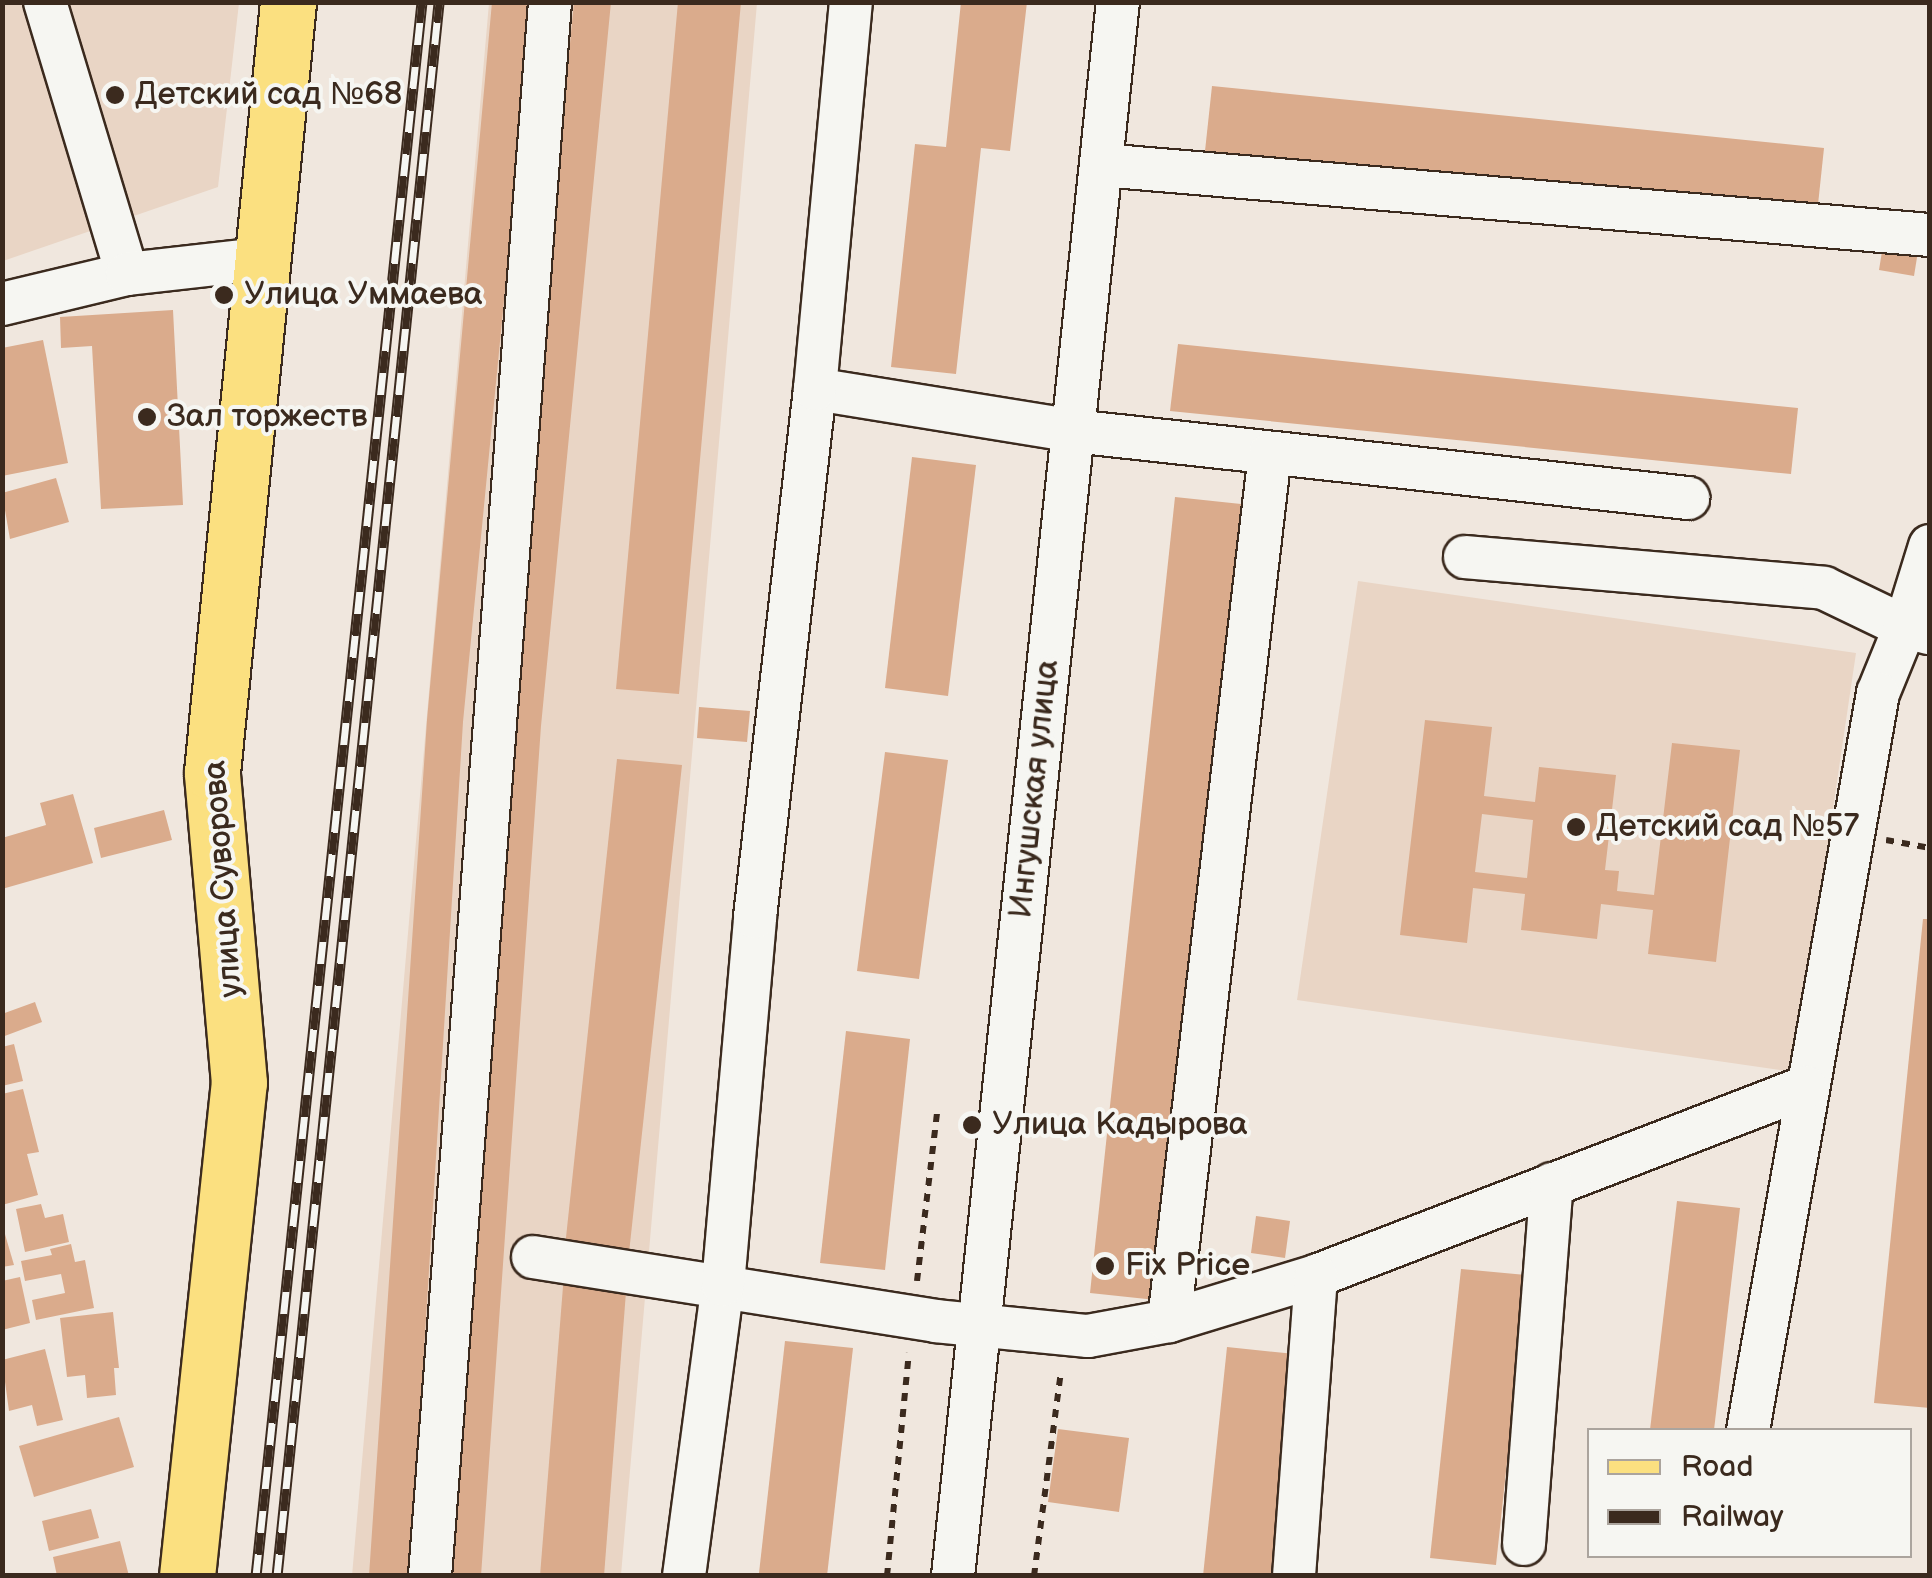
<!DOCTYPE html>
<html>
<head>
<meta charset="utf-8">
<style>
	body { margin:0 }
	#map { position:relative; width:1932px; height:1578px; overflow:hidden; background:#f0e7de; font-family:"Balsamiq Sans",sans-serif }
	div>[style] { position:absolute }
	.built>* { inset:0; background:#e9d5c5 }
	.building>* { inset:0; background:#daab8c }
	.path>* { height:6px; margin-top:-3px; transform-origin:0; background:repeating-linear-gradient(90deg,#3b2a1e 0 8px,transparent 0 16px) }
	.roads { filter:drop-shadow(2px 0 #3b2a1e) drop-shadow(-2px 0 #3b2a1e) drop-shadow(0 2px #3b2a1e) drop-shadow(0 -2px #3b2a1e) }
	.minor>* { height:42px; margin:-21px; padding:0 21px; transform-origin:21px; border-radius:21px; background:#f6f6f2 }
	.major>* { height:55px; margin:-27.5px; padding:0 27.5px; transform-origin:27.5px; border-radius:27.5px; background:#fbe080 }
	.rail>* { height:11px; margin-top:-5.5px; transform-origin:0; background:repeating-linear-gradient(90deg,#f6f6f2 0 22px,#3b2a1e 0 44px); box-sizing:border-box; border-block:2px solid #3b2a1e }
	.dots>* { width:28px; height:28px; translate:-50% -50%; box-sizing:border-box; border:5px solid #f6f6f2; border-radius:50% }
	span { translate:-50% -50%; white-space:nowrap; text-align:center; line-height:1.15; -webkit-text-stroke:8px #f6f6f2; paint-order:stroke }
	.poi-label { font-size:32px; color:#3b2a1e }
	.left { translate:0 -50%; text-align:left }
	.street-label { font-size:32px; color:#3b2a1e }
	.frame { position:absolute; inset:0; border:5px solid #3b2a1e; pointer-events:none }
	.legend { position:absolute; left:1587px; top:1428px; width:325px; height:130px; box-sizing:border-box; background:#f6f6f2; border:2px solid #aba49d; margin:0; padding:12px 18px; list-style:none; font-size:30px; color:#3b2a1e }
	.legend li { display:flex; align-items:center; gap:20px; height:50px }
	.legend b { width:50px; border:2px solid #aba49d }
</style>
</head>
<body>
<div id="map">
	<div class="built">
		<i style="clip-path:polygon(2px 3px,239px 3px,218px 187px,3px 261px)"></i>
		<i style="clip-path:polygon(489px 3px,757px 3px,621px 1575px,352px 1576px)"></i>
		<i style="clip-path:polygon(1358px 581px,1856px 653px,1794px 1072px,1297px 1000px)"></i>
	</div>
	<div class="building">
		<i style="clip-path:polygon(492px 2px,533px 2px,463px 722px,410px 1576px,369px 1576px,427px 720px)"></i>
		<i style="clip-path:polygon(574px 2px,611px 2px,541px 726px,481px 1576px,444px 1576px,504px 726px)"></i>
		<i style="clip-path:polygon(678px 2px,741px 2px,679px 694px,616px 689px)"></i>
		<i style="clip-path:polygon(961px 2px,1027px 2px,1010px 151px,981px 148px,956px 374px,891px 367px,915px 144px,946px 147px)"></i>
		<i style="clip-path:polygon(1212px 86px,1824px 148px,1817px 214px,1205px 151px)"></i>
		<i style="clip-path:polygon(1884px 239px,1919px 245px,1914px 276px,1879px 270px)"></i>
		<i style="clip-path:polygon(173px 310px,183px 505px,101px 509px,92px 346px,61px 348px,60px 317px)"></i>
		<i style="clip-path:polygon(43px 340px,68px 463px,2px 476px,2px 348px)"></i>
		<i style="clip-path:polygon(1178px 344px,1798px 408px,1791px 474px,1170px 411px)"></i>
		<i style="clip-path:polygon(912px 457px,976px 465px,948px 696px,885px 688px)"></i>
		<i style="clip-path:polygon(56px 478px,69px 522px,10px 539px,2px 493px)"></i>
		<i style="clip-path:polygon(1175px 497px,1241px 504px,1156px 1300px,1090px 1293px)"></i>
		<i style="clip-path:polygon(699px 707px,750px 711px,747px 742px,697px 738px)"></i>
		<i style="clip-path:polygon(evenodd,1425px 720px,1492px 727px,1484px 796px,1535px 802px,1539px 767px,1616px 775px,1605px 870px,1619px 871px,1617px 891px,1654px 895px,1672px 743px,1740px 750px,1716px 962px,1648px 954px,1653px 910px,1601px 904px,1597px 939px,1521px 930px,1525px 894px,1473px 888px,1467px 943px,1400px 935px,1425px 720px,1482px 814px,1533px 820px,1527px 878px,1475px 872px,1482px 814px)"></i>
		<i style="clip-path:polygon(885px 752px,948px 760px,919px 979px,857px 971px)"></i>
		<i style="clip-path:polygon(617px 759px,682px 765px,629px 1253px,565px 1247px)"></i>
		<i style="clip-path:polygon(73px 794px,93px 863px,2px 889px,2px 838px,46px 825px,40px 803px)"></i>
		<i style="clip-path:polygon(164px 810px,172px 840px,101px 858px,94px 828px)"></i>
		<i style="clip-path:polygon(1923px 919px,1930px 919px,1930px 1408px,1874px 1403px)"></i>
		<i style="clip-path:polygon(35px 1002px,42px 1022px,2px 1037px,2px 1014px)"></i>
		<i style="clip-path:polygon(846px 1031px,910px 1039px,885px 1270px,820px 1263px)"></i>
		<i style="clip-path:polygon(14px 1044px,23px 1081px,2px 1086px,2px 1047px)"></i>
		<i style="clip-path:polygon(23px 1089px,39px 1152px,27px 1154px,38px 1195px,2px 1205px,2px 1094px)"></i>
		<i style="clip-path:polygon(1677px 1201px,1740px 1208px,1714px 1430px,1650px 1430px)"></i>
		<i style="clip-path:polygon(41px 1204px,45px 1218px,63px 1214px,69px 1242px,25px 1252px,16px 1209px)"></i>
		<i style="clip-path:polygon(1256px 1216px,1290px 1221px,1285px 1258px,1251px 1253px)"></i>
		<i style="clip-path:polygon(2px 1224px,14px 1265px,2px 1267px)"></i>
		<i style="clip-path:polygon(71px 1244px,75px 1262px,85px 1260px,94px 1308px,36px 1320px,32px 1300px,65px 1293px,61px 1274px,25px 1281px,21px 1261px,52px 1255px,50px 1249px)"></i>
		<i style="clip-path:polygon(1461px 1269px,1527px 1275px,1496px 1565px,1430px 1558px)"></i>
		<i style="clip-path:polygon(564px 1274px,627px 1279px,604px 1576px,540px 1576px)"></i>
		<i style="clip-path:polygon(20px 1277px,30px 1323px,2px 1330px,2px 1281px)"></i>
		<i style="clip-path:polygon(113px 1312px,119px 1368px,114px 1368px,116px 1395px,87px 1398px,85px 1375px,67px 1377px,60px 1318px)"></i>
		<i style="clip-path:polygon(785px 1341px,853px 1348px,827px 1576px,759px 1573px)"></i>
		<i style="clip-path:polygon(1227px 1347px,1295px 1354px,1272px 1576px,1203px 1576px)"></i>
		<i style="clip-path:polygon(45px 1349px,63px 1420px,37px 1426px,32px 1405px,9px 1411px,2px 1360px)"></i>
		<i style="clip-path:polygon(119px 1417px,134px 1467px,34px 1497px,19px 1446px)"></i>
		<i style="clip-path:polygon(1058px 1429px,1129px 1438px,1119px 1512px,1048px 1502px)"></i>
		<i style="clip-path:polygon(91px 1509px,99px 1538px,49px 1551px,42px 1521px)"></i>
		<i style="clip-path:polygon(120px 1541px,129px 1576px,57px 1576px,53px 1557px)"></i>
	</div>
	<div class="path">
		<i style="left:1886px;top:840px;width:45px;rotate:10.3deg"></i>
		<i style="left:917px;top:1281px;width:169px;rotate:-83.2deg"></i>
		<i style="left:887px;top:1576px;width:224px;rotate:-84.4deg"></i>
		<i style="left:1034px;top:1576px;width:207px;rotate:-82.5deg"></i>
	</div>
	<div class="roads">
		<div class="minor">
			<i style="left:45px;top:2px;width:284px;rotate:73.2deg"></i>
			<i style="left:1101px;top:165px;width:832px;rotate:4.83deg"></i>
			<i style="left:2px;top:304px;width:129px;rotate:-13.5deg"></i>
			<i style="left:127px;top:274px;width:134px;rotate:-6.4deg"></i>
			<i style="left:815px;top:389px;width:261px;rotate:9.2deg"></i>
			<i style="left:1073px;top:431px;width:619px;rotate:6.22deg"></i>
			<i style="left:1465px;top:557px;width:360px;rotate:4.9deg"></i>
			<i style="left:1824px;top:588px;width:90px;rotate:25.7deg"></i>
			<i style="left:1905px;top:627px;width:71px;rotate:112.2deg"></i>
			<i style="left:1878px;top:693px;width:748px;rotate:100deg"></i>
			<i style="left:1929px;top:633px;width:25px;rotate:-166deg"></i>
			<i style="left:1905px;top:627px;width:85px;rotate:-72.8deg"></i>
			<i style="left:533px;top:1257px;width:407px;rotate:9deg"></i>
			<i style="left:935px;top:1321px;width:154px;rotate:5.6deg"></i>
			<i style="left:1088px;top:1336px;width:82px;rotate:-10.5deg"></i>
			<i style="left:1169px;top:1321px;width:154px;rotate:-17deg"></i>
			<i style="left:1316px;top:1276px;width:525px;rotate:-21.09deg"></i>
			<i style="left:1169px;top:1321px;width:873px;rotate:-83.36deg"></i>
			<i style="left:1524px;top:1544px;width:361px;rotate:-85.6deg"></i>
			<i style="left:430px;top:1576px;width:1579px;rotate:-85.64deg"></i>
			<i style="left:684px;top:1576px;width:294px;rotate:-82.4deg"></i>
			<i style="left:723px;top:1285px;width:369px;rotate:-85deg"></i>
			<i style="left:755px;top:917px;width:531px;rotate:-83.52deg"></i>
			<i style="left:815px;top:389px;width:389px;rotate:-84.7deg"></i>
			<i style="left:953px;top:1576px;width:1583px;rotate:-84.02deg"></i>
			<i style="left:1294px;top:1576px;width:301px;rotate:-85.8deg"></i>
		</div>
		<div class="major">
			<i style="left:187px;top:1576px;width:496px;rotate:-84deg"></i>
			<i style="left:239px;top:1083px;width:312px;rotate:-95deg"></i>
			<i style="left:212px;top:772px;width:774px;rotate:-84.36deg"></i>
		</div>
	</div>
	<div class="rail">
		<i style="left:256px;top:1576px;width:1583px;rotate:-83.98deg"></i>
		<i style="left:277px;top:1576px;width:1582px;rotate:-84.12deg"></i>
	</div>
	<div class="dots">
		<i style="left:115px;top:95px;background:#3b2a1e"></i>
		<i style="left:224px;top:295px;background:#3b2a1e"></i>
		<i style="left:147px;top:417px;background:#3b2a1e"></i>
		<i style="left:1576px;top:827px;background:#3b2a1e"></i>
		<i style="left:972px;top:1125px;background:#3b2a1e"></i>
		<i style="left:1105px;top:1266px;background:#3b2a1e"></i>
	</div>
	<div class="poi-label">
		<span class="left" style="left:135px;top:95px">Детский сад №68</span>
		<span class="left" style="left:244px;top:295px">Улица Уммаева</span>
		<span class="left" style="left:167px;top:417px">Зал торжеств</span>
		<span class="left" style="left:1596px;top:827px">Детский сад №57</span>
		<span class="left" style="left:992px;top:1125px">Улица Кадырова</span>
		<span class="left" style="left:1125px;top:1266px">Fix Price</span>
	</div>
	<div class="street-label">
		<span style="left:1035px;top:789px;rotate:-84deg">Ингушская улица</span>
		<span style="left:224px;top:879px;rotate:-94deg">улица Суворова</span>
	</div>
	<div class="frame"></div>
	<ul class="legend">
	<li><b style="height:12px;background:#fbe080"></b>Road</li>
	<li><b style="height:12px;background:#3b2a1e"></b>Railway</li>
	</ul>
</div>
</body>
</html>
